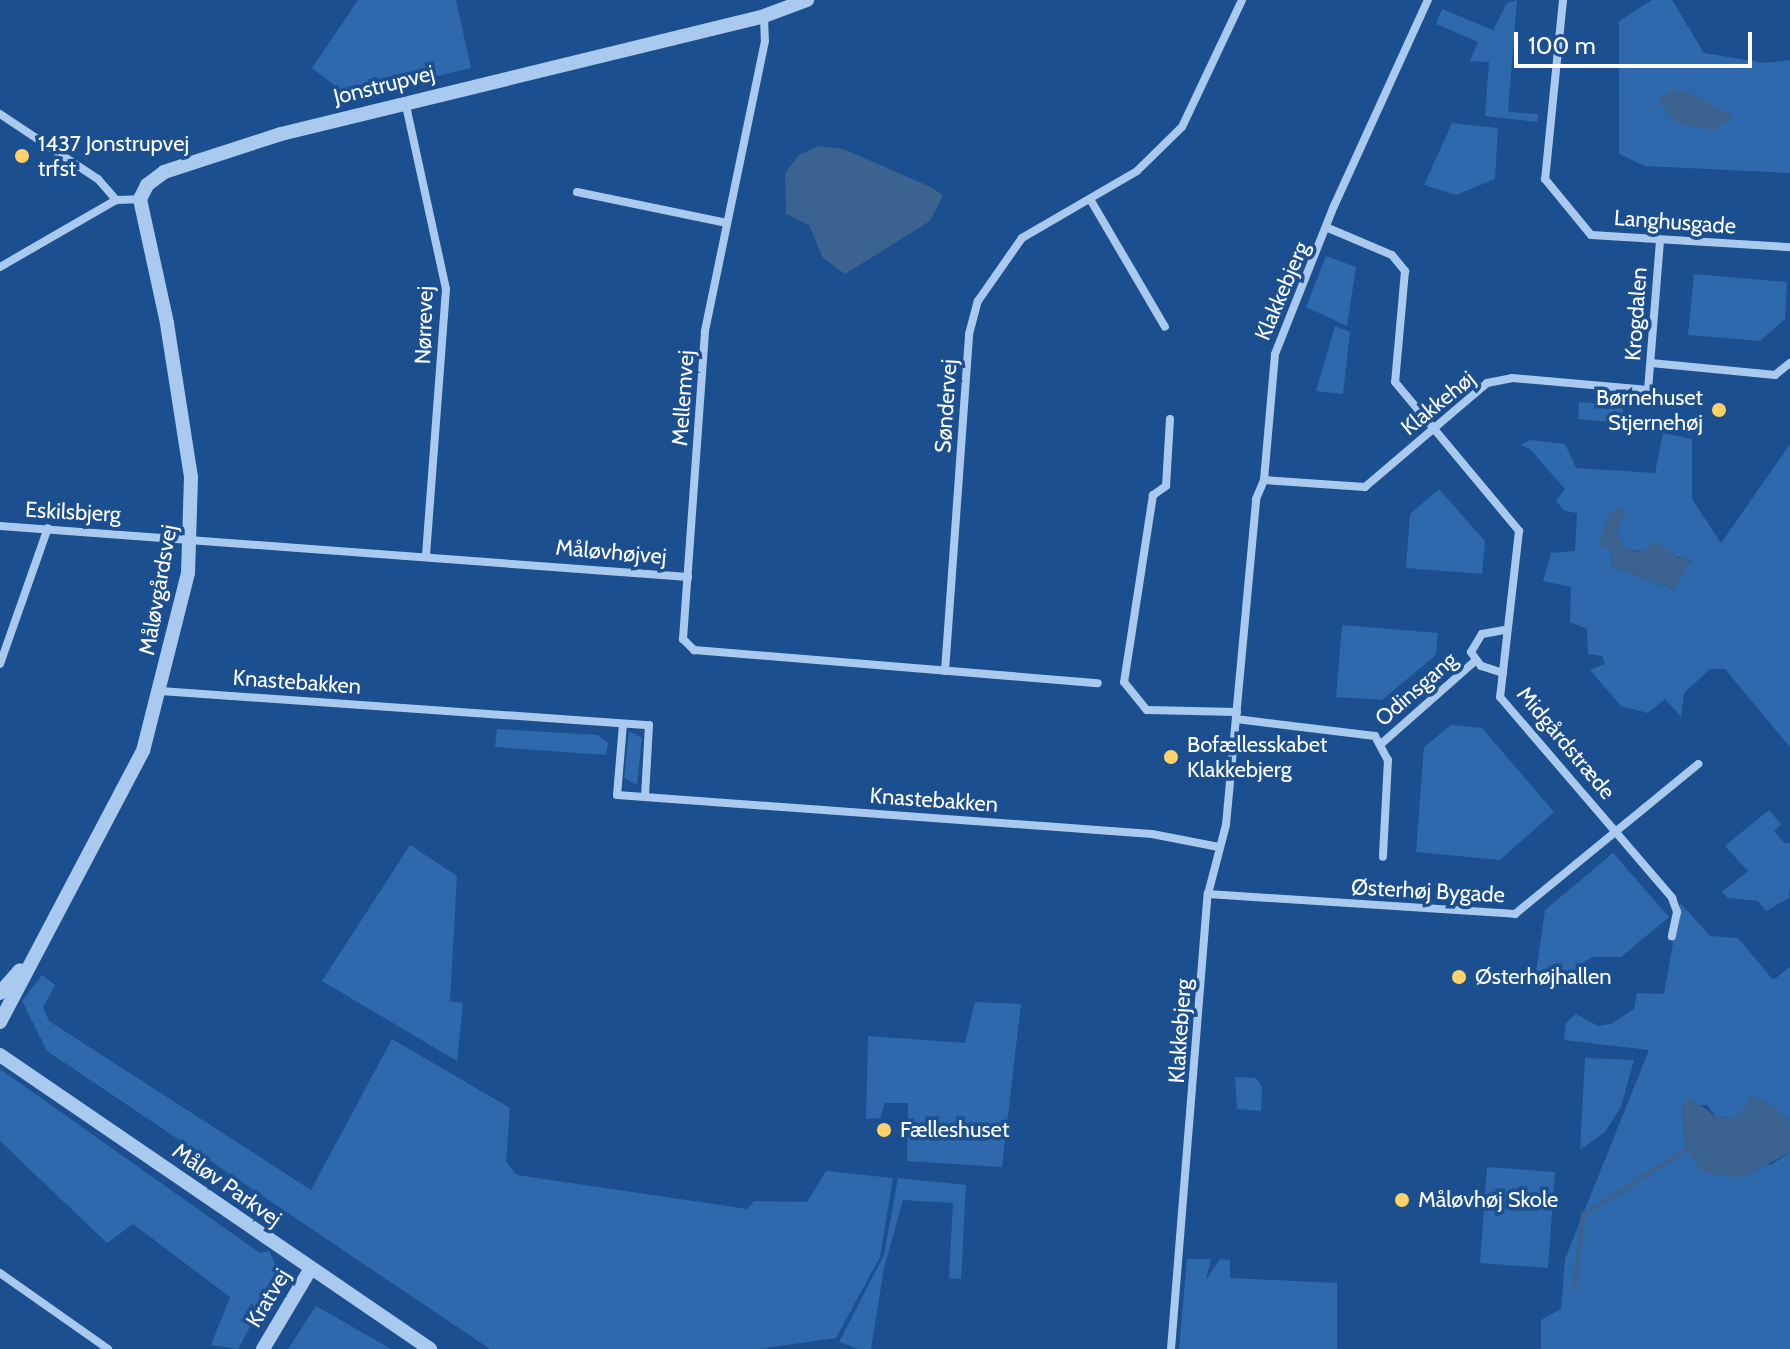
<!DOCTYPE html>
<html>
<head>
<meta charset="utf-8">
<style>
	body { margin:0 }
	#map { position:relative; width:1790px; height:1349px; overflow:hidden; background:#1b4f8f; font-family:Cabin,sans-serif }
	div>[style] { position:absolute }
	.green>* { inset:0; background:#2e69ad }
	.water>* { inset:0; background:#3c6290 }
	.stream>* { height:5px; margin:-2.5px; padding:0 2.5px; transform-origin:2.5px; border-radius:2.5px; background:#3c6290 }
	.minor>* { height:8px; margin:-4px; padding:0 4px; transform-origin:4px; border-radius:4px; background:#a9c9ee }
	.tertiary>* { height:14px; margin:-7px; padding:0 7px; transform-origin:7px; border-radius:7px; background:#a9c9ee }
	.dots>* { width:22px; height:22px; translate:-50% -50%; box-sizing:border-box; border:4px solid #1b4f8f; border-radius:50% }
	span { translate:-50% -50%; white-space:nowrap; text-align:center; line-height:1.15; -webkit-text-stroke:7px #1b4f8f; paint-order:stroke }
	.street-label { font-size:22px; color:#fff }
	.poi-label { font-size:22px; color:#fff }
	.left { translate:0 -50%; text-align:left }
	.right { translate:-100% -50%; text-align:right }
	.scale { position:absolute; left:1514px; top:32px; width:238px; height:36px; box-sizing:border-box; border:4px solid #fff; border-top:0; padding-left:10px; font-size:24px; line-height:28px; white-space:nowrap; color:#fff; -webkit-text-stroke:6px #1b4f8f; paint-order:stroke }
</style>
</head>
<body>
<div id="map">
	<div class="green">
		<i style="clip-path:polygon(358px 0,456px 0,471px 68px,350px 97px,312px 68px)"></i>
		<i style="clip-path:polygon(1517px 0,1508px 112px,1538px 114px,1537px 122px,1485px 116px,1489px 62px,1470px 61px,1478px 42px,1436px 24px,1442px 9px,1493px 30px,1507px 3px)"></i>
		<i style="clip-path:polygon(1652px 0,1672px 0,1704px 53px,1765px 63px,1790px 60px,1790px 173px,1645px 166px,1619px 154px,1619px 21px)"></i>
		<i style="clip-path:polygon(1452px 123px,1498px 128px,1495px 179px,1456px 195px,1424px 185px)"></i>
		<i style="clip-path:polygon(1326px 256px,1356px 267px,1347px 326px,1306px 307px)"></i>
		<i style="clip-path:polygon(1694px 274px,1787px 282px,1785px 319px,1760px 341px,1688px 335px)"></i>
		<i style="clip-path:polygon(1335px 326px,1350px 332px,1343px 394px,1316px 391px)"></i>
		<i style="clip-path:polygon(1579px 402px,1623px 406px,1622px 423px,1578px 419px)"></i>
		<i style="clip-path:polygon(evenodd,1663px 433px,1692px 439px,1692px 499px,1721px 543px,1790px 444px,1790px 747px,1725px 669px,1710px 669px,1684px 693px,1681px 717px,1665px 699px,1648px 713px,1621px 706px,1590px 670px,1605px 664px,1602px 656px,1588px 654px,1587px 629px,1570px 622px,1571px 587px,1543px 581px,1551px 553px,1575px 551px,1577px 513px,1565px 511px,1556px 501px,1565px 489px,1530px 449px,1520px 445px,1530px 440px,1565px 444px,1576px 468px,1655px 473px,1663px 433px,1625px 509px,1617px 535px,1627px 549px,1692px 559px,1673px 589px,1612px 567px,1610px 547px,1598px 546px,1625px 509px)"></i>
		<i style="clip-path:polygon(1439px 489px,1485px 541px,1482px 574px,1406px 568px,1410px 514px)"></i>
		<i style="clip-path:polygon(1342px 625px,1438px 633px,1436px 655px,1382px 700px,1336px 697px)"></i>
		<i style="clip-path:polygon(1451px 725px,1482px 728px,1554px 812px,1500px 860px,1416px 852px,1424px 747px)"></i>
		<i style="clip-path:polygon(497px 729px,598px 735px,608px 743px,606px 755px,495px 747px)"></i>
		<i style="clip-path:polygon(629px 731px,642px 738px,637px 785px,624px 778px)"></i>
		<i style="clip-path:polygon(1769px 810px,1781px 824px,1774px 831px,1784px 843px,1790px 843px,1790px 885px,1789px 898px,1766px 911px,1758px 901px,1728px 898px,1722px 892px,1748px 871px,1725px 846px)"></i>
		<i style="clip-path:polygon(410px 845px,457px 876px,450px 1001px,463px 1003px,457px 1061px,322px 981px)"></i>
		<i style="clip-path:polygon(1613px 853px,1669px 917px,1621px 957px,1593px 957px,1577px 966px,1567px 988px,1534px 986px,1545px 910px)"></i>
		<i style="clip-path:polygon(1680px 903px,1710px 936px,1738px 938px,1773px 980px,1790px 967px,1790px 1127px,1778px 1110px,1754px 1096px,1735px 1118px,1716px 1117px,1707px 1105px,1682px 1106px,1686px 1149px,1771px 1165px,1790px 1152px,1790px 1349px,1541px 1349px,1541px 1320px,1561px 1309px,1565px 1259px,1649px 1050px,1564px 1040px,1566px 1023px,1576px 1014px,1598px 1026px,1611px 1024px,1634px 1009px,1637px 993px,1664px 994px)"></i>
		<i style="clip-path:polygon(42px 975px,55px 985px,43px 1007px,49px 1021px,311px 1190px,392px 1039px,510px 1108px,506px 1162px,517px 1175px,747px 1209px,754px 1201px,807px 1202px,826px 1171px,893px 1178px,880px 1257px,836px 1338px,758px 1349px,490px 1349px,47px 1051px,22px 1001px)"></i>
		<i style="clip-path:polygon(975px 1002px,1021px 1004px,1002px 1167px,907px 1161px,908px 1103px,885px 1103px,880px 1118px,866px 1119px,868px 1036px,965px 1043px)"></i>
		<i style="clip-path:polygon(1585px 1058px,1634px 1060px,1621px 1107px,1605px 1132px,1580px 1150px)"></i>
		<i style="clip-path:polygon(0 1069px,260px 1253px,269px 1251px,279px 1273px,238px 1349px,211px 1345px,230px 1297px,133px 1224px,107px 1243px,0 1141px)"></i>
		<i style="clip-path:polygon(1235px 1077px,1256px 1078px,1262px 1087px,1261px 1111px,1237px 1109px)"></i>
		<i style="clip-path:polygon(1487px 1167px,1555px 1172px,1548px 1268px,1480px 1263px)"></i>
		<i style="clip-path:polygon(898px 1178px,966px 1185px,961px 1279px,949px 1278px,953px 1203px,903px 1200px,884px 1268px,871px 1349px,859px 1349px,839px 1342px,884px 1255px)"></i>
		<i style="clip-path:polygon(1187px 1259px,1211px 1259px,1206px 1280px,1220px 1259px,1230px 1260px,1230px 1278px,1337px 1283px,1337px 1349px,1179px 1349px)"></i>
		<i style="clip-path:polygon(316px 1306px,391px 1349px,288px 1349px)"></i>
	</div>
	<div class="water">
		<i style="clip-path:polygon(1672px 90px,1686px 91px,1734px 116px,1715px 130px,1677px 124px,1658px 100px)"></i>
		<i style="clip-path:polygon(818px 146px,843px 149px,933px 188px,943px 196px,930px 221px,845px 274px,823px 258px,809px 225px,786px 214px,785px 173px,799px 155px)"></i>
		<i style="clip-path:polygon(1626px 509px,1617px 535px,1627px 549px,1638px 552px,1658px 541px,1677px 558px,1692px 558px,1674px 589px,1612px 567px,1610px 548px,1597px 546px,1611px 511px)"></i>
		<i style="clip-path:polygon(1754px 1096px,1778px 1110px,1790px 1127px,1790px 1152px,1742px 1178px,1702px 1172px,1686px 1149px,1682px 1106px,1689px 1097px,1716px 1117px,1734px 1118px)"></i>
	</div>
	<div class="stream">
		<i style="left:1785px;top:1120px;width:5px;rotate:-11deg"></i>
		<i style="left:1574px;top:1286px;width:73px;rotate:-82.9deg"></i>
		<i style="left:1583px;top:1214px;width:122px;rotate:-32.3deg"></i>
	</div>
	<div class="minor">
		<i style="left:1563px;top:0;width:180px;rotate:95.7deg"></i>
		<i style="left:1545px;top:179px;width:72px;rotate:50.6deg"></i>
		<i style="left:1591px;top:235px;width:199px;rotate:3.5deg"></i>
		<i style="left:764px;top:16px;width:25px;rotate:88deg"></i>
		<i style="left:765px;top:41px;width:297px;rotate:101.7deg"></i>
		<i style="left:705px;top:332px;width:308px;rotate:94.1deg"></i>
		<i style="left:683px;top:639px;width:16px;rotate:45deg"></i>
		<i style="left:694px;top:650px;width:405px;rotate:4.7deg"></i>
		<i style="left:405px;top:101px;width:192px;rotate:77.7deg"></i>
		<i style="left:446px;top:289px;width:267px;rotate:94.3deg"></i>
		<i style="left:0;top:114px;width:118px;rotate:33.6deg"></i>
		<i style="left:98px;top:179px;width:28px;rotate:49deg"></i>
		<i style="left:577px;top:192px;width:153px;rotate:11.7deg"></i>
		<i style="left:1090px;top:199px;width:148px;rotate:59.6deg"></i>
		<i style="left:1328px;top:228px;width:69px;rotate:22.9deg"></i>
		<i style="left:1392px;top:255px;width:21px;rotate:51deg"></i>
		<i style="left:1405px;top:271px;width:111px;rotate:95.1deg"></i>
		<i style="left:1395px;top:382px;width:194px;rotate:50.2deg"></i>
		<i style="left:1519px;top:531px;width:167px;rotate:96.5deg"></i>
		<i style="left:1500px;top:697px;width:265px;rotate:49.4deg"></i>
		<i style="left:1672px;top:898px;width:15px;rotate:70deg"></i>
		<i style="left:1677px;top:912px;width:25px;rotate:102deg"></i>
		<i style="left:0;top:267px;width:134px;rotate:-30deg"></i>
		<i style="left:116px;top:200px;width:24px;rotate:-2deg"></i>
		<i style="left:1651px;top:363px;width:125px;rotate:5.5deg"></i>
		<i style="left:1775px;top:375px;width:19px;rotate:-39deg"></i>
		<i style="left:1170px;top:419px;width:67px;rotate:93.4deg"></i>
		<i style="left:1166px;top:486px;width:16px;rotate:145deg"></i>
		<i style="left:1153px;top:495px;width:189px;rotate:98.8deg"></i>
		<i style="left:1124px;top:682px;width:36px;rotate:51deg"></i>
		<i style="left:1147px;top:710px;width:90px;rotate:1.3deg"></i>
		<i style="left:1264px;top:480px;width:101px;rotate:4deg"></i>
		<i style="left:1365px;top:487px;width:160px;rotate:-40.4deg"></i>
		<i style="left:1487px;top:383px;width:25px;rotate:-11deg"></i>
		<i style="left:1512px;top:378px;width:137px;rotate:5deg"></i>
		<i style="left:1648px;top:390px;width:150px;rotate:-85.4deg"></i>
		<i style="left:0;top:526px;width:690px;rotate:4.24deg"></i>
		<i style="left:0;top:664px;width:144px;rotate:-70.6deg"></i>
		<i style="left:945px;top:671px;width:338px;rotate:-85.9deg"></i>
		<i style="left:969px;top:334px;width:34px;rotate:-75deg"></i>
		<i style="left:978px;top:301px;width:77px;rotate:-55.1deg"></i>
		<i style="left:1022px;top:238px;width:133px;rotate:-30.2deg"></i>
		<i style="left:1137px;top:171px;width:63px;rotate:-44.4deg"></i>
		<i style="left:1182px;top:127px;width:140px;rotate:-64.7deg"></i>
		<i style="left:1503px;top:673px;width:23px;rotate:-162deg"></i>
		<i style="left:1481px;top:666px;width:17px;rotate:-126deg"></i>
		<i style="left:1471px;top:652px;width:21px;rotate:-59deg"></i>
		<i style="left:1482px;top:634px;width:23px;rotate:-10deg"></i>
		<i style="left:160px;top:691px;width:490px;rotate:4deg"></i>
		<i style="left:649px;top:725px;width:72px;rotate:93.2deg"></i>
		<i style="left:1236px;top:719px;width:140px;rotate:7deg"></i>
		<i style="left:1375px;top:736px;width:27px;rotate:62deg"></i>
		<i style="left:1388px;top:760px;width:97px;rotate:93deg"></i>
		<i style="left:623px;top:724px;width:71px;rotate:94.8deg"></i>
		<i style="left:617px;top:795px;width:536px;rotate:4.17deg"></i>
		<i style="left:1152px;top:834px;width:68px;rotate:11deg"></i>
		<i style="left:1381px;top:744px;width:125px;rotate:-41.4deg"></i>
		<i style="left:1208px;top:894px;width:308px;rotate:3.7deg"></i>
		<i style="left:1515px;top:914px;width:237px;rotate:-39.3deg"></i>
		<i style="left:0;top:1273px;width:132px;rotate:35.1deg"></i>
		<i style="left:1171px;top:1349px;width:457px;rotate:-85.4deg"></i>
		<i style="left:1208px;top:894px;width:71px;rotate:-75.4deg"></i>
		<i style="left:1226px;top:825px;width:327px;rotate:-84.7deg"></i>
		<i style="left:1256px;top:499px;width:21px;rotate:-67deg"></i>
		<i style="left:1264px;top:480px;width:126px;rotate:-85deg"></i>
		<i style="left:1275px;top:354px;width:159px;rotate:-68.3deg"></i>
		<i style="left:1334px;top:206px;width:226px;rotate:-65.5deg"></i>
	</div>
	<div class="tertiary">
		<i style="left:0;top:993px;width:30px;rotate:-49deg"></i>
		<i style="left:0;top:1022px;width:306px;rotate:-62.2deg"></i>
		<i style="left:143px;top:751px;width:184px;rotate:-75.8deg"></i>
		<i style="left:188px;top:573px;width:96px;rotate:-88.2deg"></i>
		<i style="left:191px;top:477px;width:156px;rotate:-98.9deg"></i>
		<i style="left:167px;top:323px;width:127px;rotate:-102.3deg"></i>
		<i style="left:140px;top:199px;width:16px;rotate:-63deg"></i>
		<i style="left:147px;top:185px;width:21px;rotate:-37deg"></i>
		<i style="left:164px;top:172px;width:123px;rotate:-18deg"></i>
		<i style="left:281px;top:134px;width:497px;rotate:-13.7deg"></i>
		<i style="left:764px;top:16px;width:46px;rotate:-20.4deg"></i>
		<i style="left:0;top:1055px;width:521px;rotate:34.36deg"></i>
		<i style="left:263px;top:1349px;width:92px;rotate:-59.3deg"></i>
	</div>
	<div class="dots">
		<i style="left:22px;top:156px;background:#ffd166"></i>
		<i style="left:1719px;top:410px;background:#ffd166"></i>
		<i style="left:1171px;top:757px;background:#ffd166"></i>
		<i style="left:1459px;top:977px;background:#ffd166"></i>
		<i style="left:884px;top:1130px;background:#ffd166"></i>
		<i style="left:1402px;top:1200px;background:#ffd166"></i>
	</div>
	<div class="street-label">
		<span style="left:384px;top:85px;rotate:-14deg">Jonstrupvej</span>
		<span style="left:1675px;top:222px;rotate:4deg">Langhusgade</span>
		<span style="left:1282px;top:291px;rotate:-67deg">Klakkebjerg</span>
		<span style="left:1636px;top:314px;rotate:-86deg">Krogdalen</span>
		<span style="left:424px;top:325px;rotate:-88deg">Nørrevej</span>
		<span style="left:683px;top:398px;rotate:-86deg">Mellemvej</span>
		<span style="left:1438px;top:403px;rotate:-39deg">Klakkehøj</span>
		<span style="left:946px;top:406px;rotate:-86deg">Søndervej</span>
		<span style="left:73px;top:512px;rotate:3deg">Eskilsbjerg</span>
		<span style="left:611px;top:552px;rotate:5deg">Måløvhøjvej</span>
		<span style="left:158px;top:590px;rotate:-80deg">Måløvgårdsvej</span>
		<span style="left:297px;top:682px;rotate:4deg">Knastebakken</span>
		<span style="left:1416px;top:689px;rotate:-41deg">Odinsgang</span>
		<span style="left:1566px;top:743px;rotate:50deg">Midgårdstræde</span>
		<span style="left:934px;top:800px;rotate:4deg">Knastebakken</span>
		<span style="left:1428px;top:891px;rotate:3deg">Østerhøj Bygade</span>
		<span style="left:1180px;top:1031px;rotate:-86deg">Klakkebjerg</span>
		<span style="left:227px;top:1185px;rotate:35deg">Måløv Parkvej</span>
		<span style="left:268px;top:1298px;rotate:-59deg">Kratvej</span>
	</div>
	<div class="poi-label">
		<span class="left" style="left:38px;top:156px">1437 Jonstrupvej<br>trfst</span>
		<span class="right" style="left:1703px;top:410px">Børnehuset<br>Stjernehøj</span>
		<span class="left" style="left:1187px;top:757px">Bofællesskabet<br>Klakkebjerg</span>
		<span class="left" style="left:1475px;top:977px">Østerhøjhallen</span>
		<span class="left" style="left:900px;top:1130px">Fælleshuset</span>
		<span class="left" style="left:1418px;top:1200px">Måløvhøj Skole</span>
	</div>
	<div class="scale">100 m</div>
</div>
</body>
</html>
